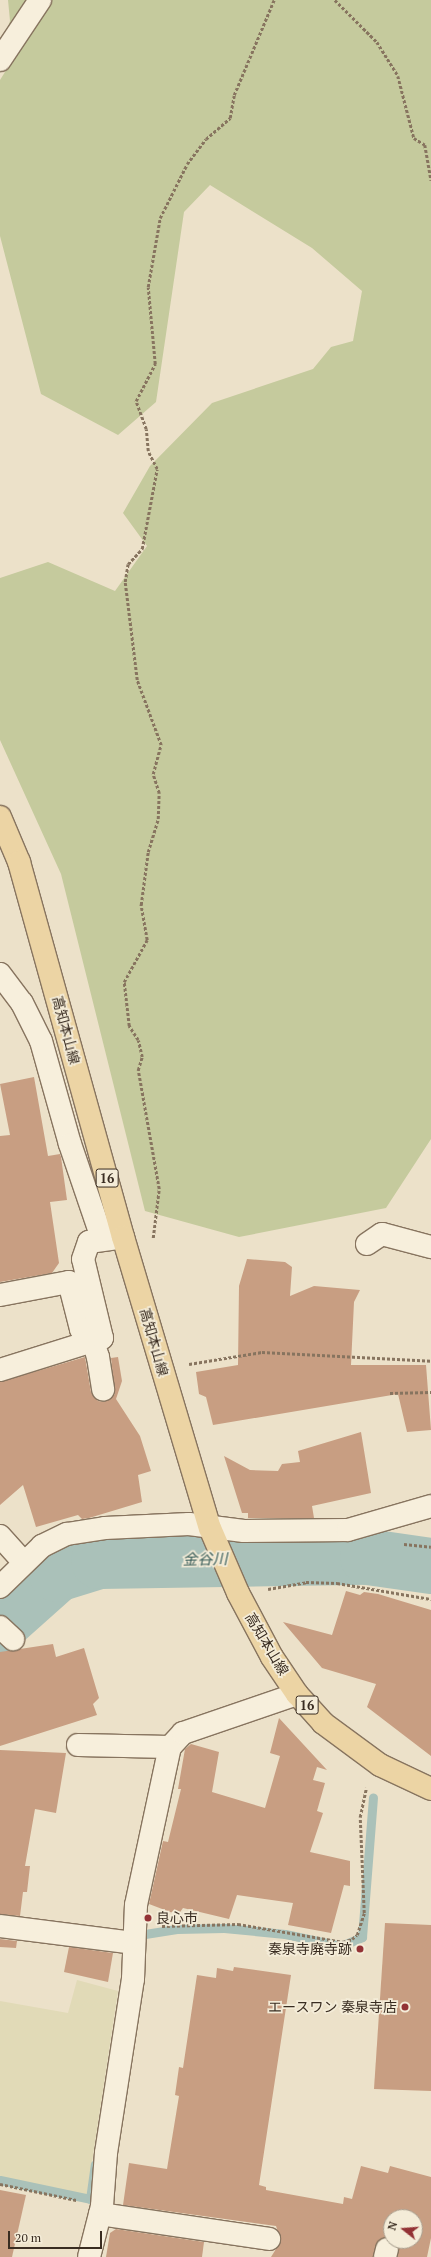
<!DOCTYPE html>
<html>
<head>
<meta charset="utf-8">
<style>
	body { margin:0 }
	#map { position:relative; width:431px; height:2257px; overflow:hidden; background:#ece1c9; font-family:"PT Serif","Noto Sans JP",serif }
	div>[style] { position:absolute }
	.farmland>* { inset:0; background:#e1dab7 }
	.green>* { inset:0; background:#c5ca9d }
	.stream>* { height:9px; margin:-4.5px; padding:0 4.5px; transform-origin:4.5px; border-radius:4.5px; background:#aac1b9 }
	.river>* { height:56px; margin:-28px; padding:0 28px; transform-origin:28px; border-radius:28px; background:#aac1b9 }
	.building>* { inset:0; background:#c89e82 }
	.path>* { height:2.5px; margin-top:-1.25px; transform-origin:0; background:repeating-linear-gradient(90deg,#87745f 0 3px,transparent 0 5px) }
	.roads { filter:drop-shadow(1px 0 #87745f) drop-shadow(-1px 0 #87745f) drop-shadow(0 1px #87745f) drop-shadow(0 -1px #87745f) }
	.minor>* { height:22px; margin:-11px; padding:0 11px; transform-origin:11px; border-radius:11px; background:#f7efdc }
	.major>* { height:22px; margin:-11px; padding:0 11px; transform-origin:11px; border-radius:11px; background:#ecd4a4 }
	.dots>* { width:11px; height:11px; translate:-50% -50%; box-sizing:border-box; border:2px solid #f4ecd8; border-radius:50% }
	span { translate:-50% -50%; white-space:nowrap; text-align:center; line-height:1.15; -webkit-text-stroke:3.5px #f4ecd8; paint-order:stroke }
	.shield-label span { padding:1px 3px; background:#f4ecd8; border:1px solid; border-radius:3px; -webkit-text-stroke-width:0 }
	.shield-label { font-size:13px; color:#392c21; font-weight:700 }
	.street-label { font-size:14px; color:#392c21 }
	.poi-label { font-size:14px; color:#392c21 }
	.left { translate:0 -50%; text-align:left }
	.right { translate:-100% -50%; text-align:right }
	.water-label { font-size:15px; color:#325855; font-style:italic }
	.north { position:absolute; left:383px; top:2209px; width:40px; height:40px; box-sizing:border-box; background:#f4ecd8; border:1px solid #a99f8f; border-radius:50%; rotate:287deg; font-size:11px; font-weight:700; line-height:16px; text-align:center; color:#392c21 }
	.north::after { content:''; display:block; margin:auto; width:14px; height:18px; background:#933235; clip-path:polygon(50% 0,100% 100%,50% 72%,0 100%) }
	.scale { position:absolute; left:8px; top:2231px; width:94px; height:18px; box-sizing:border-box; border:2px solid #392c21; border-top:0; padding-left:5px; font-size:12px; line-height:14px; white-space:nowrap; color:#392c21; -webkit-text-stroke:3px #f4ecd8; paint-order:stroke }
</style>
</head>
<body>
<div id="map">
	<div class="farmland">
		<i style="clip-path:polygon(77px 1980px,118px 1991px,86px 2201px,0 2182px,0 2001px,68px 2013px)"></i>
	</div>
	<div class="green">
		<i style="clip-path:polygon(8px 0,29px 0,4px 38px,10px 21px)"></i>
		<i style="clip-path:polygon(50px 0,431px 0,431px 1139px,386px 1208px,239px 1237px,145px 1211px,61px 874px,0 740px,0 578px,48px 562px,115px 591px,147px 546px,123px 513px,150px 466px,212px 403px,313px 369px,331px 347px,353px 341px,362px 291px,312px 248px,210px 185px,184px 212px,156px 402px,118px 435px,41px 394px,0 236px,0 80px)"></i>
	</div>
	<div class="stream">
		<i style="left:37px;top:1564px;width:22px;rotate:27deg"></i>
		<i style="left:145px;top:1934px;width:32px;rotate:-9deg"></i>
		<i style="left:177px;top:1929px;width:47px;rotate:-1.2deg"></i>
		<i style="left:224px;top:1928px;width:61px;rotate:5.6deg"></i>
		<i style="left:285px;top:1934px;width:57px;rotate:12.1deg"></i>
		<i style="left:341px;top:1946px;width:23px;rotate:-23deg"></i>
		<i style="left:362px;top:1937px;width:140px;rotate:-85.5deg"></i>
		<i style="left:0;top:2180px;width:92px;rotate:11.9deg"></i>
		<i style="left:90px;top:2199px;width:35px;rotate:-82deg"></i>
	</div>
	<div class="river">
		<i style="left:0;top:1625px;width:76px;rotate:-41.8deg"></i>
		<i style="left:57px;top:1574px;width:44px;rotate:-17.2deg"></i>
		<i style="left:99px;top:1561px;width:269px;rotate:-0.9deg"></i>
		<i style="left:368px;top:1557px;width:64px;rotate:8.1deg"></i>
	</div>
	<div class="building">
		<i style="clip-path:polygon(34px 1077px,48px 1156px,60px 1154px,61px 1157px,67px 1200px,50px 1202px,59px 1263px,52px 1273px,0 1282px,0 1136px,10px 1135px,0 1084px)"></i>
		<i style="clip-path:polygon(247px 1259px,285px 1262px,292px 1267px,290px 1296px,314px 1286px,360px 1290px,354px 1302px,351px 1365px,426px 1365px,431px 1430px,407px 1432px,398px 1394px,213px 1425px,206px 1397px,199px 1394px,196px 1372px,238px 1365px,239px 1286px)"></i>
		<i style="clip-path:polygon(85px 1357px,91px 1392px,98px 1401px,104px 1402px,115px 1394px,111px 1358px,118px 1357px,122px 1381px,116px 1399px,140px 1436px,151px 1471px,138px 1475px,142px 1502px,89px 1518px,82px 1519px,78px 1515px,36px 1527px,23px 1485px,0 1505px,0 1382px)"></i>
		<i style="clip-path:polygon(361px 1432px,371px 1493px,312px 1506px,314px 1518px,248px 1518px,248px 1513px,242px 1513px,224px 1456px,250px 1470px,278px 1471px,282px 1464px,300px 1462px,298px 1451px)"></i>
		<i style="clip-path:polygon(346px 1591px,360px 1595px,364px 1592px,378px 1594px,431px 1610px,431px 1756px,367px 1707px,376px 1684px,322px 1668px,283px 1622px,332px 1635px)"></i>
		<i style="clip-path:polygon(53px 1644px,56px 1657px,84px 1648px,99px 1698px,93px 1704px,97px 1715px,0 1746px,0 1652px)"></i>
		<i style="clip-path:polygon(279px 1718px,327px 1770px,317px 1767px,313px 1780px,325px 1783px,317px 1811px,323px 1813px,310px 1852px,350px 1861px,350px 1886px,344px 1885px,331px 1933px,288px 1925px,293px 1903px,237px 1895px,229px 1919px,183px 1908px,178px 1915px,149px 1904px,163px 1841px,168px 1842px,181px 1789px,178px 1789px,185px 1749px,191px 1744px,219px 1752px,212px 1792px,265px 1808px,280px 1756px,270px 1753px)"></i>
		<i style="clip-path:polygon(0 1750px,66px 1753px,56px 1813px,35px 1809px,25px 1866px,30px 1866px,27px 1892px,23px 1892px,20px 1916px,0 1914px)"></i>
		<i style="clip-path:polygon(385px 1923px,431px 1925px,431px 2091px,374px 2089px)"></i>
		<i style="clip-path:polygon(0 1939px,17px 1941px,16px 1948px,0 1947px)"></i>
		<i style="clip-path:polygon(69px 1947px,113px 1953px,108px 1982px,64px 1972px)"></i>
		<i style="clip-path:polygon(234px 1967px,291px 1975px,259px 2185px,266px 2187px,266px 2190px,343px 2204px,344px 2197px,352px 2199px,361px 2166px,388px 2173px,390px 2166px,431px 2177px,431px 2238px,427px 2257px,398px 2257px,396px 2241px,415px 2241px,415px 2217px,391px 2217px,391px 2237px,378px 2241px,373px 2257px,271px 2257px,281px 2241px,276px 2226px,123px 2205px,129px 2163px,167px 2169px,179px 2096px,175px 2095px,179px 2067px,183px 2068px,197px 1975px,216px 1978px,217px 1968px,233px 1971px)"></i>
		<i style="clip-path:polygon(0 2190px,26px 2195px,12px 2257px,0 2257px)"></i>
		<i style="clip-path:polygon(116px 2229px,204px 2242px,202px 2257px,106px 2257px,110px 2233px)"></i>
	</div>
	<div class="path">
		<i style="left:335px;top:0;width:59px;rotate:45deg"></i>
		<i style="left:377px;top:42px;width:40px;rotate:58deg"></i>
		<i style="left:398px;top:76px;width:64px;rotate:75.5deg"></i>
		<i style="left:414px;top:138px;width:13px;rotate:32deg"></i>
		<i style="left:425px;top:145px;width:36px;rotate:80deg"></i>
		<i style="left:153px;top:1238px;width:49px;rotate:-83deg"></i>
		<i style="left:159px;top:1189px;width:121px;rotate:-100deg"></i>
		<i style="left:138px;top:1070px;width:14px;rotate:-73deg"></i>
		<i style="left:142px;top:1057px;width:17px;rotate:-103deg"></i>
		<i style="left:138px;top:1040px;width:17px;rotate:-123deg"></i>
		<i style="left:129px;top:1026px;width:44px;rotate:-96.5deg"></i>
		<i style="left:124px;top:982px;width:48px;rotate:-61.3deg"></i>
		<i style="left:147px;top:940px;width:36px;rotate:-100deg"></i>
		<i style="left:141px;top:905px;width:53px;rotate:-82.5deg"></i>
		<i style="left:148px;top:852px;width:34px;rotate:-73deg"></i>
		<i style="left:158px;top:819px;width:26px;rotate:-88deg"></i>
		<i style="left:159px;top:793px;width:20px;rotate:-108deg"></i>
		<i style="left:153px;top:774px;width:30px;rotate:-75deg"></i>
		<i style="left:161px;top:745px;width:69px;rotate:-110.3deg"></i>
		<i style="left:137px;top:680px;width:99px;rotate:-97deg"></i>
		<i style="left:125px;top:582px;width:18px;rotate:-81deg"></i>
		<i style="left:128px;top:564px;width:21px;rotate:-47deg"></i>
		<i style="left:142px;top:549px;width:81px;rotate:-79.4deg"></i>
		<i style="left:157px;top:469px;width:20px;rotate:-117deg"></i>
		<i style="left:148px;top:451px;width:22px;rotate:-95deg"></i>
		<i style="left:146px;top:429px;width:30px;rotate:-110deg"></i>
		<i style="left:136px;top:401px;width:42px;rotate:-62.8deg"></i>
		<i style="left:155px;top:364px;width:77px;rotate:-95.2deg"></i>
		<i style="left:148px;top:287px;width:70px;rotate:-80.1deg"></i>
		<i style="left:160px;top:218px;width:60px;rotate:-63.4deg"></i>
		<i style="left:187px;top:164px;width:31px;rotate:-53deg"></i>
		<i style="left:206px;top:139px;width:32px;rotate:-41deg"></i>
		<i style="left:230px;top:118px;width:23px;rotate:-80deg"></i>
		<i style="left:234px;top:95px;width:103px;rotate:-67.2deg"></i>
		<i style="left:189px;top:1364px;width:74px;rotate:-9.3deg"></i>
		<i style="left:262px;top:1352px;width:169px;rotate:3deg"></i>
		<i style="left:390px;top:1393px;width:41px;rotate:-1.4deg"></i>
		<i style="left:404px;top:1544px;width:27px;rotate:6deg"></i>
		<i style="left:268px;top:1589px;width:39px;rotate:-10deg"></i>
		<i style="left:306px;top:1582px;width:31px;rotate:2deg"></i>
		<i style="left:337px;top:1583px;width:95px;rotate:9.7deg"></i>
		<i style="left:162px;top:1926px;width:76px;rotate:-1.5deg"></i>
		<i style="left:238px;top:1924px;width:107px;rotate:9.7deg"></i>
		<i style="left:343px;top:1942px;width:9px;rotate:-18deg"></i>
		<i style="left:352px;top:1939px;width:6px;rotate:-39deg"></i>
		<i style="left:357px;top:1935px;width:23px;rotate:-72deg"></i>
		<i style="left:364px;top:1913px;width:96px;rotate:-92.4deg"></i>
		<i style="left:360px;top:1817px;width:30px;rotate:-78deg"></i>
		<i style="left:0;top:2184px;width:78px;rotate:11.9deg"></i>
	</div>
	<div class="roads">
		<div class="minor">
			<i style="left:0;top:60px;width:72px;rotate:-56.3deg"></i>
			<i style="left:0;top:974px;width:36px;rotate:53deg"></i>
			<i style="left:22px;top:1003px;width:42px;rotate:63.4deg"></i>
			<i style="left:41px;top:1041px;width:107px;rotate:74.3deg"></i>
			<i style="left:70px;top:1144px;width:99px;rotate:71.2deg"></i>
			<i style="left:367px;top:1244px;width:18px;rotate:-34deg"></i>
			<i style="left:382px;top:1234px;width:51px;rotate:14.9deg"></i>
			<i style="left:0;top:1295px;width:70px;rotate:-10.7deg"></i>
			<i style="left:69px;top:1282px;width:49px;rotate:75.7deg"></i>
			<i style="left:81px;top:1329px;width:17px;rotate:45deg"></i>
			<i style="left:93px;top:1341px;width:17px;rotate:73deg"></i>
			<i style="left:98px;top:1357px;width:33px;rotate:81deg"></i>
			<i style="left:0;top:1370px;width:107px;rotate:-17.4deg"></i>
			<i style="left:102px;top:1338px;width:81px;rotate:-103.5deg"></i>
			<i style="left:83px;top:1259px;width:18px;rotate:-71deg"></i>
			<i style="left:89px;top:1242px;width:27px;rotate:-8deg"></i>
			<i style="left:0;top:1536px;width:36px;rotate:48deg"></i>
			<i style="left:0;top:1587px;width:59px;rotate:-44.3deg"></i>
			<i style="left:42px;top:1546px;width:28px;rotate:-26deg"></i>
			<i style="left:67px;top:1534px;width:38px;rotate:-9deg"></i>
			<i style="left:105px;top:1528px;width:84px;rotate:-2.7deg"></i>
			<i style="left:189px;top:1524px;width:55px;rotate:7.3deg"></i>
			<i style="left:244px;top:1531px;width:104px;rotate:-0.6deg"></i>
			<i style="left:348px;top:1530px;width:86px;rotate:-16.1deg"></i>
			<i style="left:0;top:1627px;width:18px;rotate:43deg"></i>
			<i style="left:78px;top:1745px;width:92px;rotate:1.2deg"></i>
			<i style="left:0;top:1926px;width:135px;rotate:7.2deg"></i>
			<i style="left:100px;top:2214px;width:171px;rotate:8.4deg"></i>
			<i style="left:89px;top:2257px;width:53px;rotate:-75.7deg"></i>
			<i style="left:102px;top:2206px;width:53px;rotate:-85.7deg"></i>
			<i style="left:106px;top:2153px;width:176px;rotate:-81.2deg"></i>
			<i style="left:133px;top:1979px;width:74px;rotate:-87.7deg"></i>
			<i style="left:136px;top:1905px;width:162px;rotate:-77.9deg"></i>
			<i style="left:170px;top:1747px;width:19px;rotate:-47deg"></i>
			<i style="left:183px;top:1733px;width:120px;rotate:-18.9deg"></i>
			<i style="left:385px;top:2257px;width:8px;rotate:-76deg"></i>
		</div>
		<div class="major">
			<i style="left:0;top:817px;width:49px;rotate:67.1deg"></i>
			<i style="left:19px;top:862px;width:389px;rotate:74.5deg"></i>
			<i style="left:123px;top:1237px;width:304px;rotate:73.4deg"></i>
			<i style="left:210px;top:1528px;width:71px;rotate:66.7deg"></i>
			<i style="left:238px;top:1593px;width:72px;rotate:62deg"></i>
			<i style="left:272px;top:1657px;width:45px;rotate:56deg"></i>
			<i style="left:297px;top:1694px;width:39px;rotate:48deg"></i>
			<i style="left:323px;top:1723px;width:71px;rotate:36.4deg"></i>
			<i style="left:380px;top:1765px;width:56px;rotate:25.2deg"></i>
		</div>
	</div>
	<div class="dots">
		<i style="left:148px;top:1918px;background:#933235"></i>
		<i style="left:360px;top:1949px;background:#933235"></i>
		<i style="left:405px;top:2007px;background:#933235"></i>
	</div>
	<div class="shield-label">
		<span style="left:107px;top:1178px">16</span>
		<span style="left:307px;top:1705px">16</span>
	</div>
	<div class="street-label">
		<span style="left:66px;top:1030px;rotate:75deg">高知本山線</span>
		<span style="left:154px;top:1342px;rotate:74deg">高知本山線</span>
		<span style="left:267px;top:1644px;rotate:59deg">高知本山線</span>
	</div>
	<div class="poi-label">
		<span class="left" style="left:156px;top:1918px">良心市</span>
		<span class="right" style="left:352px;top:1949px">秦泉寺廃寺跡</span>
		<span class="right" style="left:397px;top:2007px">エースワン 秦泉寺店</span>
	</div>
	<div class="water-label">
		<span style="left:205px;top:1559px;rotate:-1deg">金谷川</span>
	</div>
	<div class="north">N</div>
	<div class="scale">20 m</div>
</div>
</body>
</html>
